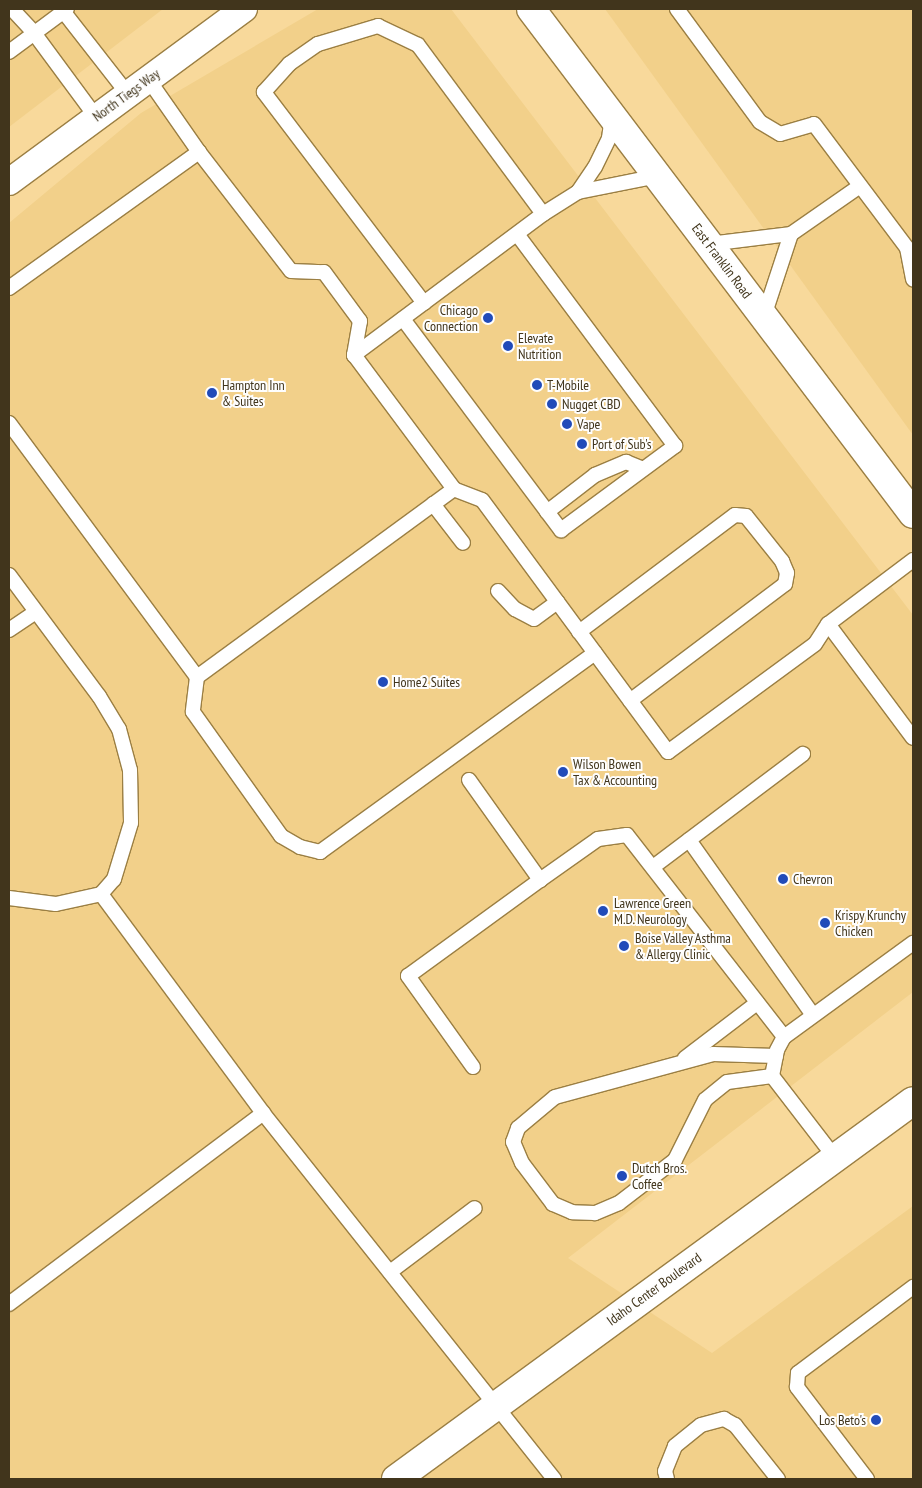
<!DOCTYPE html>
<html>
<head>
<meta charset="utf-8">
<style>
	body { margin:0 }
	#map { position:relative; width:922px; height:1488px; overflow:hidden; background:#f8d99b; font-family:"PT Sans Narrow",sans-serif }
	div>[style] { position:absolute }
	.built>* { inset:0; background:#f2d08a }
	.roads { filter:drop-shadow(1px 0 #9b7f43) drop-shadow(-1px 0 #9b7f43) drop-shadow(0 1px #9b7f43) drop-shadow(0 -1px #9b7f43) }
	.lane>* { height:14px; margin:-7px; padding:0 7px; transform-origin:7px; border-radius:7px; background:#fff }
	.street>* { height:26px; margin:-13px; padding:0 13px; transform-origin:13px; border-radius:13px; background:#fff }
	.secondary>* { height:28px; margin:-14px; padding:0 14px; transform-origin:14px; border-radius:14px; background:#fff }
	.dots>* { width:14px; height:14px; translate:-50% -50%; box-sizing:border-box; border:2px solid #fefefe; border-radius:50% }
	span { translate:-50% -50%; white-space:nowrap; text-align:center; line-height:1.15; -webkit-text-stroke:4px #fefefe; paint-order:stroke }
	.street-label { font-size:14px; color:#41351c }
	.poi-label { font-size:14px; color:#41351c }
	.right { translate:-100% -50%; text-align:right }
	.left { translate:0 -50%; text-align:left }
	.frame { position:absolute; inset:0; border:10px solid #41351c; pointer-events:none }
</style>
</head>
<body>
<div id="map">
	<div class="built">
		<i style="clip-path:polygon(9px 9px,163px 9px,9px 127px)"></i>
		<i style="clip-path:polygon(318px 9px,451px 9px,913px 615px,913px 992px,568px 1258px,712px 1353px,913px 1206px,913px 1479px,9px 1479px,9px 223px,141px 113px)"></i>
		<i style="clip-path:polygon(605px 9px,913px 9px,913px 435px)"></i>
	</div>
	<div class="roads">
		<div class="lane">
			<i style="left:12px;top:9px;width:33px;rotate:47deg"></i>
			<i style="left:34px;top:33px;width:104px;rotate:53.6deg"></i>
			<i style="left:677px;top:9px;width:140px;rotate:53.7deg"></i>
			<i style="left:760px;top:122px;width:23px;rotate:31deg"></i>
			<i style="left:780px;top:134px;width:35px;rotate:-16deg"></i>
			<i style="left:814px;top:124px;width:155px;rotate:53.1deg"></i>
			<i style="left:907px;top:248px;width:32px;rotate:79deg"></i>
			<i style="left:63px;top:11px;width:104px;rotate:52deg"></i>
			<i style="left:9px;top:52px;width:72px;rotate:-36.6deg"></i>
			<i style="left:199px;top:152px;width:150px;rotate:52.3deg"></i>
			<i style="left:291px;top:271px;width:33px;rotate:2deg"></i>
			<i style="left:324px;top:272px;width:61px;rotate:53.7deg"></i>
			<i style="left:360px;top:321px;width:35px;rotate:100deg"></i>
			<i style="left:578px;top:192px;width:30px;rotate:-56deg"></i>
			<i style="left:595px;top:167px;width:32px;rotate:-64deg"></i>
			<i style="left:609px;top:138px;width:21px;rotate:-82deg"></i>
			<i style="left:709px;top:244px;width:83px;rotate:-7deg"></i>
			<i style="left:791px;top:234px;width:84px;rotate:-34.8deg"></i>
			<i style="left:9px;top:288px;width:234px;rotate:-35.6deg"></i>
			<i style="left:199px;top:152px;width:89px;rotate:-124.9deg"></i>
			<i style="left:424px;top:303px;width:265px;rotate:-127.2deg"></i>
			<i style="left:264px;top:92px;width:38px;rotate:-48deg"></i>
			<i style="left:289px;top:64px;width:35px;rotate:-35deg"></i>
			<i style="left:318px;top:44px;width:63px;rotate:-16.7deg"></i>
			<i style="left:378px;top:26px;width:44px;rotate:25.4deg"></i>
			<i style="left:418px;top:45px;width:210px;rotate:53.5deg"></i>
			<i style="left:764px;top:316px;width:86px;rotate:-71.8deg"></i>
			<i style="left:403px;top:319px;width:264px;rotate:53.2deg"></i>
			<i style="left:561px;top:530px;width:142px;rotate:-36.4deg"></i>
			<i style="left:675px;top:446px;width:264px;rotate:-126.7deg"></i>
			<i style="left:9px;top:423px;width:316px;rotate:53.5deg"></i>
			<i style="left:197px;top:677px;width:35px;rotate:97deg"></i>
			<i style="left:193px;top:712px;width:152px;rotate:54.6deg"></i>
			<i style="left:281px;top:836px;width:22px;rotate:30deg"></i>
			<i style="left:300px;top:847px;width:21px;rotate:14deg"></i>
			<i style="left:320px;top:852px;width:339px;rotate:-35.9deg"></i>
			<i style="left:595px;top:653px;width:190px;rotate:-126.4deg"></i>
			<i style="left:482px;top:500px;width:30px;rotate:-159deg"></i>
			<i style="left:454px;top:489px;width:167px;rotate:-126.7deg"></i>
			<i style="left:354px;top:355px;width:236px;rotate:-36.7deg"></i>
			<i style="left:543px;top:214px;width:41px;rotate:-32.2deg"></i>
			<i style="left:578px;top:192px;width:82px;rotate:-11.3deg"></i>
			<i style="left:433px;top:504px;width:49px;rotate:52.4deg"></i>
			<i style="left:547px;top:512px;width:61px;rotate:-37.6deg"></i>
			<i style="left:595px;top:475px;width:34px;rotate:-23deg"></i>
			<i style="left:626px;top:462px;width:18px;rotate:22deg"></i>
			<i style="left:913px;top:560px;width:106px;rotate:143deg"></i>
			<i style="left:828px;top:624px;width:142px;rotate:53.3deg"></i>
			<i style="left:9px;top:575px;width:151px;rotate:53.4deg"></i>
			<i style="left:99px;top:696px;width:39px;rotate:59deg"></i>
			<i style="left:119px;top:729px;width:42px;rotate:75deg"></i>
			<i style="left:130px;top:770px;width:53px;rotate:88.9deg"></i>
			<i style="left:131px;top:823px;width:59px;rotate:106.9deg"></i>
			<i style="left:114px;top:879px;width:20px;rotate:131deg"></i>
			<i style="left:498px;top:591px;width:25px;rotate:47deg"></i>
			<i style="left:515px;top:609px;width:21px;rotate:28deg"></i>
			<i style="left:534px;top:619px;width:29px;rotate:-36deg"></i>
			<i style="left:9px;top:630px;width:32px;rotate:-34deg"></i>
			<i style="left:579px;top:632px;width:195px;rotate:-36.9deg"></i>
			<i style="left:735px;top:515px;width:11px;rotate:5deg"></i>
			<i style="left:746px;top:516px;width:58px;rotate:51.3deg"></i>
			<i style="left:782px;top:561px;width:13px;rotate:67deg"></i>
			<i style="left:787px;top:573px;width:11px;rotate:100deg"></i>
			<i style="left:785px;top:584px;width:194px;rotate:143deg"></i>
			<i style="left:595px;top:653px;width:123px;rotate:53.6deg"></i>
			<i style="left:668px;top:752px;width:182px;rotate:-36.3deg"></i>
			<i style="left:815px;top:644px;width:24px;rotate:-57deg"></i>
			<i style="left:197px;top:677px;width:318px;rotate:-36.2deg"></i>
			<i style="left:469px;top:780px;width:123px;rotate:54.6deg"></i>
			<i style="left:540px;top:880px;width:71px;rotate:-35.3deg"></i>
			<i style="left:598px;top:839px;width:29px;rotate:-8deg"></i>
			<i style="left:627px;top:835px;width:256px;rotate:52.1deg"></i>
			<i style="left:689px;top:840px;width:214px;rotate:54.7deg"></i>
			<i style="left:653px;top:867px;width:188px;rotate:-37deg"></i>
			<i style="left:9px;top:898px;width:47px;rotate:7.3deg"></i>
			<i style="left:56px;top:904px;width:46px;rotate:-12.5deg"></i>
			<i style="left:101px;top:894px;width:272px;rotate:53.5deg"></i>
			<i style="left:263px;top:1113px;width:468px;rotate:51.5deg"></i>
			<i style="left:685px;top:1058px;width:91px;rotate:-37.4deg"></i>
			<i style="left:473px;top:1067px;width:112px;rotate:-125.5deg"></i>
			<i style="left:408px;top:976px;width:163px;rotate:-36deg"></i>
			<i style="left:772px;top:1076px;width:45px;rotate:172.4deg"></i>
			<i style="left:727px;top:1082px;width:28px;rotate:141deg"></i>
			<i style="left:705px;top:1100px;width:67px;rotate:116.6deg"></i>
			<i style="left:675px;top:1160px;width:71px;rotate:142.5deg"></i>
			<i style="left:619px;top:1203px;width:26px;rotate:157deg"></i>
			<i style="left:595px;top:1213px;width:23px;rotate:-178deg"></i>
			<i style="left:572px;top:1212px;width:21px;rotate:-157deg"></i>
			<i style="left:553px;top:1204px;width:51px;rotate:-127.1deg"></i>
			<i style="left:522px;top:1163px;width:23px;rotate:-113deg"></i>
			<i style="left:513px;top:1142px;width:15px;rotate:-70deg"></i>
			<i style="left:518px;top:1128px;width:48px;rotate:-40deg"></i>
			<i style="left:555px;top:1097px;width:164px;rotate:-15.2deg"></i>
			<i style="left:713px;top:1054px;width:63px;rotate:1.8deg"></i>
			<i style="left:836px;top:1159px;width:105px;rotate:-127.6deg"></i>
			<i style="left:772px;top:1076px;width:26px;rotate:-79deg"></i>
			<i style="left:777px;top:1050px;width:15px;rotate:-62deg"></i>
			<i style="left:784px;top:1037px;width:160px;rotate:-36.1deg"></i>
			<i style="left:390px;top:1272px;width:106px;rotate:-37deg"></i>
			<i style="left:9px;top:1304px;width:318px;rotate:-36.9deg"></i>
			<i style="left:667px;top:1479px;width:8px;rotate:-104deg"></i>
			<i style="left:665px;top:1471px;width:27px;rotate:-68deg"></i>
			<i style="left:675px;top:1446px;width:33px;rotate:-39deg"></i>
			<i style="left:701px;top:1425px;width:24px;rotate:-15deg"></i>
			<i style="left:724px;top:1419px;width:13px;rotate:29deg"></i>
			<i style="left:735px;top:1425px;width:69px;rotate:51.5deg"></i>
			<i style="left:867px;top:1479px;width:116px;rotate:-127.3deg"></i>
			<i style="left:797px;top:1387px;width:14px;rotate:-86deg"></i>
			<i style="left:798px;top:1373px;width:144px;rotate:-36.8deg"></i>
		</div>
		<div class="street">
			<i style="left:9px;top:182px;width:292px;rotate:-36.4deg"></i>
		</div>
		<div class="secondary">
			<i style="left:531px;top:9px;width:633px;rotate:52.89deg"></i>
			<i style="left:396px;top:1479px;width:640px;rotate:-36.17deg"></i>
		</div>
	</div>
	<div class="dots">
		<i style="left:488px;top:318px;background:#214bb9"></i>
		<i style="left:508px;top:346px;background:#214bb9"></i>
		<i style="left:537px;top:385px;background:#214bb9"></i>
		<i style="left:212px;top:393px;background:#214bb9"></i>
		<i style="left:552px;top:404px;background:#214bb9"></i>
		<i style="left:567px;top:424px;background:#214bb9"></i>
		<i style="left:582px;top:444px;background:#214bb9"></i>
		<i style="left:383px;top:682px;background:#214bb9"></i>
		<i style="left:563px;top:772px;background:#214bb9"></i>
		<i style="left:783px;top:879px;background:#214bb9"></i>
		<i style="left:603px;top:911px;background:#214bb9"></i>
		<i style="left:825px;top:923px;background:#214bb9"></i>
		<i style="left:624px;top:946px;background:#214bb9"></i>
		<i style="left:622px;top:1176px;background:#214bb9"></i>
		<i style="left:876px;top:1420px;background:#214bb9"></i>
	</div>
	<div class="street-label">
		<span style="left:126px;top:95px;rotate:-36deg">North Tiegs Way</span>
		<span style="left:722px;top:261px;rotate:53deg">East Franklin Road</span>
		<span style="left:654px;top:1289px;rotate:-36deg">Idaho Center Boulevard</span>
	</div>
	<div class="poi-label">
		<span class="right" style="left:478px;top:318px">Chicago<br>Connection</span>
		<span class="left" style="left:518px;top:346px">Elevate<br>Nutrition</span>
		<span class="left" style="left:222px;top:393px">Hampton Inn<br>&amp; Suites</span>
		<span class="left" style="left:547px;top:385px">T-Mobile</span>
		<span class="left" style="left:562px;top:404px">Nugget CBD</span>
		<span class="left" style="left:577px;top:424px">Vape</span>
		<span class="left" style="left:592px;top:444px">Port of Sub's</span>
		<span class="left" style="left:393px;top:682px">Home2 Suites</span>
		<span class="left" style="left:573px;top:772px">Wilson Bowen<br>Tax &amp; Accounting</span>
		<span class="left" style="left:793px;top:879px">Chevron</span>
		<span class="left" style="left:614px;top:911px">Lawrence Green<br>M.D. Neurology</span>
		<span class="left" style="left:835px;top:923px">Krispy Krunchy<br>Chicken</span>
		<span class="left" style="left:635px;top:946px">Boise Valley Asthma<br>&amp; Allergy Clinic</span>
		<span class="left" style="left:632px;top:1176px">Dutch Bros.<br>Coffee</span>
		<span class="right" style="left:866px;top:1420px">Los Beto's</span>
	</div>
	<div class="frame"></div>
</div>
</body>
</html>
